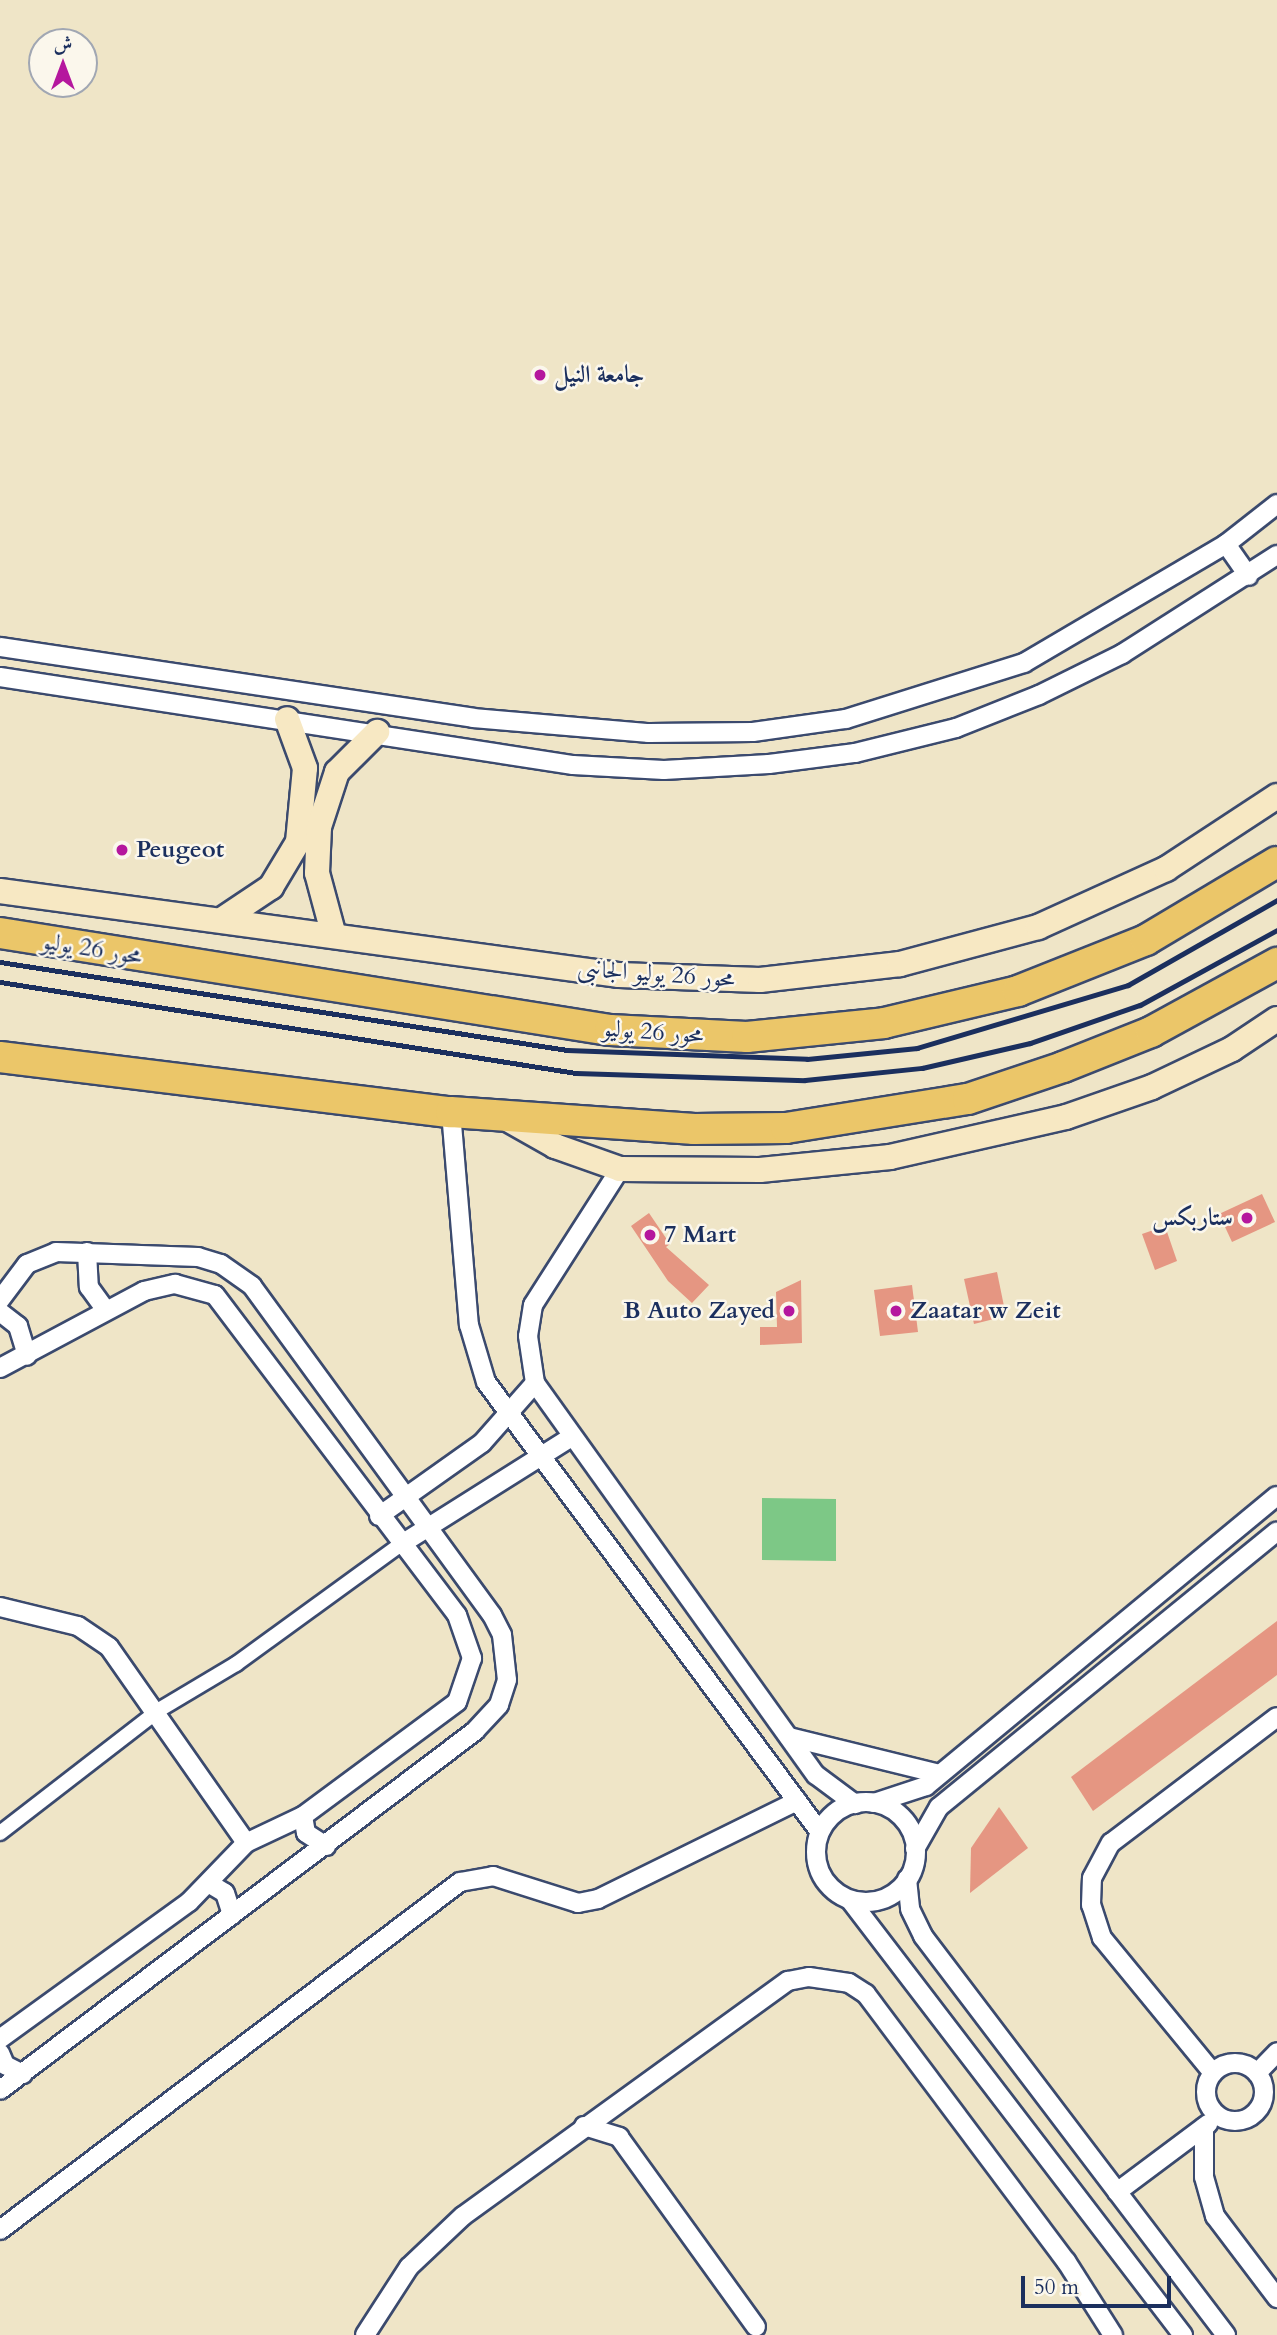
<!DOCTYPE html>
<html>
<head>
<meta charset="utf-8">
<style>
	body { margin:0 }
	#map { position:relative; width:1277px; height:2335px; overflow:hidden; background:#efe5c7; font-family:Cardo,Amiri,serif }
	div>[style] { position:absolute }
	.green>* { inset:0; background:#7dc886 }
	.building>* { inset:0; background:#e59682 }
	.roads { filter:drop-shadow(2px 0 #3b4a6e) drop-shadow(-2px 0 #3b4a6e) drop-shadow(0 2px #3b4a6e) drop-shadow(0 -2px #3b4a6e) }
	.pedestrian>* { height:14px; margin:-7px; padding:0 7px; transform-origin:7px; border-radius:7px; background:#fff }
	.minor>* { height:18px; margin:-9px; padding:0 9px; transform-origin:9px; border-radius:9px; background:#fff }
	.minor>.ring { margin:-9px; padding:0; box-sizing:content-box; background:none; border:18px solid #fff; border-radius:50% }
	.secondary>* { height:24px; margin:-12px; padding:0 12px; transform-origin:12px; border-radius:12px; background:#f7e8c3 }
	.trunk>* { height:30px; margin:-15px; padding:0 15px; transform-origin:15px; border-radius:15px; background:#ebc669 }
	.rail>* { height:5px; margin:-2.5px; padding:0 2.5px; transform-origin:2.5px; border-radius:2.5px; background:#1b2f5e }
	.dots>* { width:19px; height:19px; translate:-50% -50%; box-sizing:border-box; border:4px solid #fbf7ec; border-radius:50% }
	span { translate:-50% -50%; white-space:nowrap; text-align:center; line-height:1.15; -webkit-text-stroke:5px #fbf7ec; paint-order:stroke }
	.poi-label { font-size:24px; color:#1b2f5e; font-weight:700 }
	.left { translate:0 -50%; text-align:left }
	.right { translate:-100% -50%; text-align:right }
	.street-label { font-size:24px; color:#1b2f5e }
	.north { position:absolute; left:28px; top:28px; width:70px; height:70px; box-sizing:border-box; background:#fbf7ec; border:2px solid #a1a7b3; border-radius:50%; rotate:0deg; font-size:19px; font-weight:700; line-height:28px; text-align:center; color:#1b2f5e }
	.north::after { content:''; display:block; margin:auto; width:24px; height:32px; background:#b5179e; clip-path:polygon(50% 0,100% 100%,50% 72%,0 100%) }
	.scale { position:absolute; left:1021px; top:2276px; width:150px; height:32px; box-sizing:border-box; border:4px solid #1b2f5e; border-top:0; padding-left:9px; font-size:21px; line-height:24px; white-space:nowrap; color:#1b2f5e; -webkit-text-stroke:5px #fbf7ec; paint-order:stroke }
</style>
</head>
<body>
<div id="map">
	<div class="green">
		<i style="clip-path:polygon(762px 1498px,836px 1499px,836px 1561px,762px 1560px)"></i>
	</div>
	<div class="building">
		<i style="clip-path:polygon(1262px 1194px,1275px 1222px,1232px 1242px,1219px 1214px)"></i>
		<i style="clip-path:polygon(649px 1213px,670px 1244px,666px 1247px,709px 1285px,692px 1303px,668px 1281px,631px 1226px)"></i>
		<i style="clip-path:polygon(1165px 1226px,1177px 1261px,1155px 1270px,1142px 1234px)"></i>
		<i style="clip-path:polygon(997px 1272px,1006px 1316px,974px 1324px,964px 1279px)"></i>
		<i style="clip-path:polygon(801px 1280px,802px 1343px,760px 1345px,760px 1327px,777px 1327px,776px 1292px)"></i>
		<i style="clip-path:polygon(912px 1285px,918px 1332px,880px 1336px,874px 1290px)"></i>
		<i style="clip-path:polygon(1277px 1621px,1277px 1675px,1093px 1811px,1071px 1777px)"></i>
		<i style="clip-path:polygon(999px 1807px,1028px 1848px,970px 1893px,971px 1848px)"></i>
	</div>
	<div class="roads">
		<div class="pedestrian">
			<i style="left:0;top:1833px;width:201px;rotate:-37.7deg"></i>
			<i style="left:159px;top:1710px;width:90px;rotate:-30.9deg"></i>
			<i style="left:236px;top:1664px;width:203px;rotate:-36deg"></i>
		</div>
		<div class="minor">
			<i style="left:1226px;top:544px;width:39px;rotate:55deg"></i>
			<i style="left:0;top:647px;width:478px;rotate:8.5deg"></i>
			<i style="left:473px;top:718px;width:177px;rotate:4.9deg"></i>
			<i style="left:649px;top:733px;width:104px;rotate:-0.6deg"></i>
			<i style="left:753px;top:732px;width:94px;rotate:-8deg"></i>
			<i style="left:846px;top:719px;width:187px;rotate:-17.5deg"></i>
			<i style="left:1024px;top:663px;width:234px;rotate:-30.5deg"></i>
			<i style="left:1226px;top:544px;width:65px;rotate:-38.1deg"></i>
			<i style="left:0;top:677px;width:580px;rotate:8.73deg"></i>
			<i style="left:573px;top:765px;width:91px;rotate:3.1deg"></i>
			<i style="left:664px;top:770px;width:105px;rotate:-3.3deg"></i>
			<i style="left:769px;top:764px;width:87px;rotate:-7.3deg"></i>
			<i style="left:855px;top:753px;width:104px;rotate:-13.9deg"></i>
			<i style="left:956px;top:728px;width:89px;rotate:-21.7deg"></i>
			<i style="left:1039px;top:695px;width:93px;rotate:-26.3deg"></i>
			<i style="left:1122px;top:654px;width:184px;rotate:-32.6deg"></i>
			<i style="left:451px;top:1112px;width:214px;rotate:85.2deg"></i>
			<i style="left:469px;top:1325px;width:59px;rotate:73.4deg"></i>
			<i style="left:486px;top:1382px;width:560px;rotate:53.42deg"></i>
			<i style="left:620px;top:1169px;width:161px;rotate:122.6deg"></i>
			<i style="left:533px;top:1305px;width:31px;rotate:99deg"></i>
			<i style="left:528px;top:1336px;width:48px;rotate:81.5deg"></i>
			<i style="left:535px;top:1383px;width:482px;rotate:54.4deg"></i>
			<i style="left:816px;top:1775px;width:49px;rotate:36.6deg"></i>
			<i style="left:87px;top:1252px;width:35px;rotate:87deg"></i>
			<i style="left:89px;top:1287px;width:29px;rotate:54deg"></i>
			<i style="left:0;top:1300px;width:45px;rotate:-53.1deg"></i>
			<i style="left:27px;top:1264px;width:31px;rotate:-22deg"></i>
			<i style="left:56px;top:1252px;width:142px;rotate:2deg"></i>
			<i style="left:198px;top:1257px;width:24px;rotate:17deg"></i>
			<i style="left:221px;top:1264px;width:38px;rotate:35deg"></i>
			<i style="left:252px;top:1286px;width:407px;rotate:53.9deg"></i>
			<i style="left:492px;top:1615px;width:22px;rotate:63deg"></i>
			<i style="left:502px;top:1635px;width:45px;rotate:83.7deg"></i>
			<i style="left:507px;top:1680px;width:26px;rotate:108deg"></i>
			<i style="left:499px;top:1705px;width:35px;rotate:133deg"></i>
			<i style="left:475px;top:1731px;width:595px;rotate:142.92deg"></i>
			<i style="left:0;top:1312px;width:23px;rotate:38deg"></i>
			<i style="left:18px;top:1326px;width:31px;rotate:73deg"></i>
			<i style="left:0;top:1368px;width:163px;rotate:-28.1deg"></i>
			<i style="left:144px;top:1291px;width:32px;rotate:-13deg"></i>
			<i style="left:175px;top:1284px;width:41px;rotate:15.4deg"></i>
			<i style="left:215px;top:1295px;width:401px;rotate:52.9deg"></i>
			<i style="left:457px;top:1615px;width:46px;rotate:70.8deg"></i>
			<i style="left:472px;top:1658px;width:46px;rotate:108.8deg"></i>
			<i style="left:457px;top:1702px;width:192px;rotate:143.5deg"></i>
			<i style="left:303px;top:1816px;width:63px;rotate:154.7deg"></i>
			<i style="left:246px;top:1843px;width:82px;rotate:134deg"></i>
			<i style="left:189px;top:1902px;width:233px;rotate:144.1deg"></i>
			<i style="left:379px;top:1516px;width:126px;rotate:-35.3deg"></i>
			<i style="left:482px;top:1443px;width:80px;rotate:-48.5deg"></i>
			<i style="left:400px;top:1545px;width:201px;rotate:-32.2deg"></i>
			<i style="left:0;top:1607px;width:80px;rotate:13.7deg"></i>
			<i style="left:78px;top:1626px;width:37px;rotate:34deg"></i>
			<i style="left:109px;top:1647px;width:239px;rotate:55deg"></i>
			<i style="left:789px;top:1737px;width:155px;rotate:13.8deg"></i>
			<i class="ring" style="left:816px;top:1802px;width:82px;height:82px"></i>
			<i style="left:874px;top:1803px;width:55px;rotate:-18.1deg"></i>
			<i style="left:926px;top:1786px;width:455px;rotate:-39.6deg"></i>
			<i style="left:303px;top:1816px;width:17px;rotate:80deg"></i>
			<i style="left:306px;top:1833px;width:24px;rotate:33deg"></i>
			<i style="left:915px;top:1849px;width:48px;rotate:-60.3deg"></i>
			<i style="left:939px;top:1807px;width:436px;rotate:-39.2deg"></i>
			<i style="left:907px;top:1879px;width:30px;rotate:84deg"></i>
			<i style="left:910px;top:1909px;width:30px;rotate:64deg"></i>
			<i style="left:923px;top:1936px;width:501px;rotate:52.79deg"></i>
			<i style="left:210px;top:1884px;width:17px;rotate:31deg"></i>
			<i style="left:225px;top:1893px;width:23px;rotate:72deg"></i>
			<i style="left:850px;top:1900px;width:548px;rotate:52.57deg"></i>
			<i style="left:0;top:2053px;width:13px;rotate:67deg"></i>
			<i style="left:5px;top:2065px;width:20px;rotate:27deg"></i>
			<i class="ring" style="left:1206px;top:2063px;width:40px;height:40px"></i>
			<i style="left:1213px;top:2073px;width:175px;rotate:-129.4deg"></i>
			<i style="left:1102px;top:1938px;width:35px;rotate:-108deg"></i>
			<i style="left:1091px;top:1905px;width:27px;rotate:-88deg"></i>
			<i style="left:1092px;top:1878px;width:40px;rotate:-62deg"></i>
			<i style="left:1111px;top:1843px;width:208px;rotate:-37.2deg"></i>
			<i style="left:1257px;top:2073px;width:29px;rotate:-46deg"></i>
			<i style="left:584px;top:2126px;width:37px;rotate:17deg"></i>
			<i style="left:619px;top:2137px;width:234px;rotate:54.2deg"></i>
			<i style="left:1204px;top:2127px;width:50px;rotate:90deg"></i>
			<i style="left:1204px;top:2177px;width:41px;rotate:74.2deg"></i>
			<i style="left:1215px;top:2216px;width:103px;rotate:52.9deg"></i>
			<i style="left:1117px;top:2192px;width:114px;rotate:-36.8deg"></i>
			<i style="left:0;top:2230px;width:577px;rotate:-37.11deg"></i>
			<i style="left:460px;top:1882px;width:34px;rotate:-10deg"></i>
			<i style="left:493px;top:1876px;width:89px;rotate:17.6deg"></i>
			<i style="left:578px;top:1903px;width:20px;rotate:-11deg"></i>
			<i style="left:598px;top:1899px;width:222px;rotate:-26.2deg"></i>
			<i style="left:365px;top:2335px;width:81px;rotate:-57.1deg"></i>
			<i style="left:409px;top:2267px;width:74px;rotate:-43.4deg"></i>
			<i style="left:463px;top:2216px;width:401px;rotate:-35.9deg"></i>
			<i style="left:788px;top:1981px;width:21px;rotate:-11deg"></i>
			<i style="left:809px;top:1977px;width:40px;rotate:8.5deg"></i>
			<i style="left:849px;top:1983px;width:20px;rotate:33deg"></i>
			<i style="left:866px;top:1994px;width:334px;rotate:53.2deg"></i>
			<i style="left:1066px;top:2261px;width:88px;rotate:57.6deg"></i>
		</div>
		<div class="secondary">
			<i style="left:0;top:891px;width:625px;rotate:7.73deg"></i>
			<i style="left:619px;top:975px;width:141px;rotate:2deg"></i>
			<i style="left:760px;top:980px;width:141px;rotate:-6.5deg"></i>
			<i style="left:900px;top:964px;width:143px;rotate:-15deg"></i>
			<i style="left:1038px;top:927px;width:141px;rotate:-24.4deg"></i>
			<i style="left:1166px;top:869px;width:133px;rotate:-33.3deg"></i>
			<i style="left:223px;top:919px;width:58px;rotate:-33.7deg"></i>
			<i style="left:271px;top:887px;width:52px;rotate:-59deg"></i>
			<i style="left:298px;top:842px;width:74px;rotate:-84.6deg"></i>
			<i style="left:305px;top:768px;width:52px;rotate:-110.2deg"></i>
			<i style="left:334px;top:936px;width:65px;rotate:-105.1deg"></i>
			<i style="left:317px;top:873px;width:46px;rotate:-87.5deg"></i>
			<i style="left:319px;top:827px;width:58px;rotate:-71.9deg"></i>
			<i style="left:337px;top:772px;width:57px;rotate:-45deg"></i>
			<i style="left:504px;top:1117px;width:59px;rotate:29.6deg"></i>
			<i style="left:555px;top:1146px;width:69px;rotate:19.5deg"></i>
			<i style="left:620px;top:1169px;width:140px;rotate:0.4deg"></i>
			<i style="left:760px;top:1170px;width:131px;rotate:-5.7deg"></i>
			<i style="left:890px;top:1157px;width:180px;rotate:-12.8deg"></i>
			<i style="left:1066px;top:1117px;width:91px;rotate:-19.2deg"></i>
			<i style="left:1152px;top:1087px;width:89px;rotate:-25.4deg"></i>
			<i style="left:1232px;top:1049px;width:54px;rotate:-33.7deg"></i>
		</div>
		<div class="trunk">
			<i style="left:0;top:933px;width:618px;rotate:9.04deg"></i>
			<i style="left:610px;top:1030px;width:137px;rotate:2.9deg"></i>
			<i style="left:747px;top:1037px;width:138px;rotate:-5.8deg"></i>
			<i style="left:884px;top:1023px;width:138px;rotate:-13.4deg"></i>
			<i style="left:1018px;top:991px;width:138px;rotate:-21.7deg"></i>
			<i style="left:1146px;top:940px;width:152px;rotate:-30.8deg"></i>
			<i style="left:0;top:1057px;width:454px;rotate:7deg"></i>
			<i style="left:451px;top:1112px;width:244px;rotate:4deg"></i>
			<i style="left:694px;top:1129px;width:92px;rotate:-0.6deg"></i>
			<i style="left:786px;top:1128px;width:184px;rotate:-9.1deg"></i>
			<i style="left:968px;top:1099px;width:100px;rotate:-18.6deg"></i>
			<i style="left:1063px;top:1067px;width:95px;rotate:-21.7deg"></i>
			<i style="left:1151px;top:1032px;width:144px;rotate:-28.7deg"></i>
		</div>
	</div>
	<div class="rail">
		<i style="left:0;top:962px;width:574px;rotate:8.82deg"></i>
		<i style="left:567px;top:1050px;width:240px;rotate:2.1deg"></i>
		<i style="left:807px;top:1059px;width:111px;rotate:-5.7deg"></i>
		<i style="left:917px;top:1048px;width:220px;rotate:-16.6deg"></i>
		<i style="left:1128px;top:985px;width:172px;rotate:-29.7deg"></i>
		<i style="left:0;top:982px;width:583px;rotate:8.98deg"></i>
		<i style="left:576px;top:1073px;width:229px;rotate:1.8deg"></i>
		<i style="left:805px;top:1080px;width:118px;rotate:-5.9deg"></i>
		<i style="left:922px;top:1068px;width:111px;rotate:-13deg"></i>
		<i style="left:1030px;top:1043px;width:116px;rotate:-19.1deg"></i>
		<i style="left:1140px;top:1005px;width:156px;rotate:-28.7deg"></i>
	</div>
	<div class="dots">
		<i style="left:540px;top:375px;background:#b5179e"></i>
		<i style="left:122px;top:850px;background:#b5179e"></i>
		<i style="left:1247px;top:1218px;background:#b5179e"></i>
		<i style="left:650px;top:1235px;background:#b5179e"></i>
		<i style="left:789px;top:1311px;background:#b5179e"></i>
		<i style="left:896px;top:1311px;background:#b5179e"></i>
	</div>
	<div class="poi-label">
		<span class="left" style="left:554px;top:375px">جامعة النيل</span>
		<span class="left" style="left:136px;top:850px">Peugeot</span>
		<span class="right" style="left:1233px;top:1218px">ستاربكس</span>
		<span class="left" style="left:664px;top:1235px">7 Mart</span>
		<span class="right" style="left:775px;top:1311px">B Auto Zayed</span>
		<span class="left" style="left:910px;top:1311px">Zaatar w Zeit</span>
	</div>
	<div class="street-label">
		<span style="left:92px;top:949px;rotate:9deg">محور 26 يوليو</span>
		<span style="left:656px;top:974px;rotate:4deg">محور 26 يوليو الجانبى</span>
		<span style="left:653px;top:1032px;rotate:4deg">محور 26 يوليو</span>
	</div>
	<div class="north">ش</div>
	<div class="scale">50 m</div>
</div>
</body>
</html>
